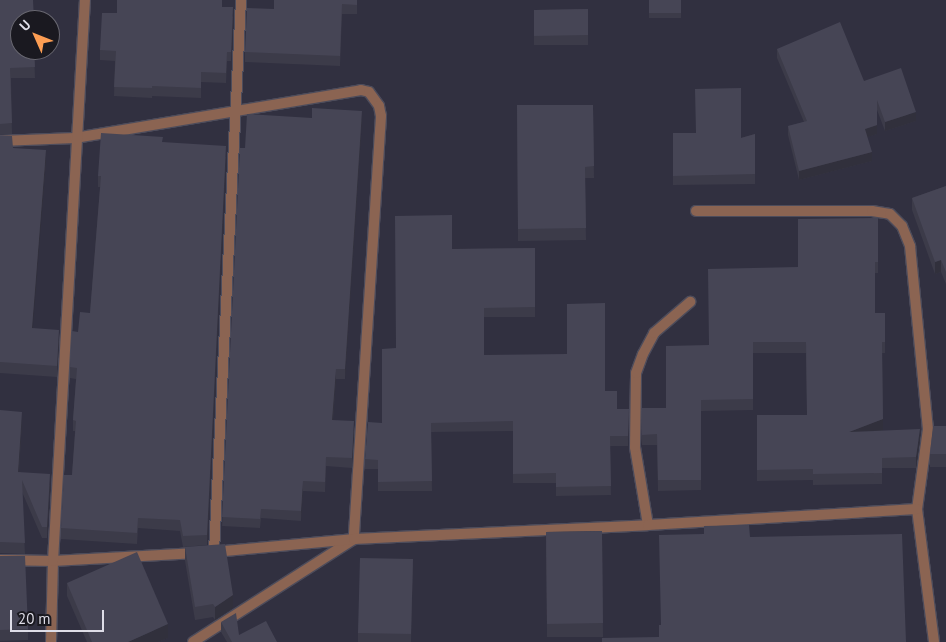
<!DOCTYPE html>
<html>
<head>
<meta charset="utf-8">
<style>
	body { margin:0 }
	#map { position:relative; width:946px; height:642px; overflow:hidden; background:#313040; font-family:"PT Sans",sans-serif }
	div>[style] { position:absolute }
	.roads { filter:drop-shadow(1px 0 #4d4c5b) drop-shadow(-1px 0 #4d4c5b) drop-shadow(0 1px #4d4c5b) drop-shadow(0 -1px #4d4c5b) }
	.minor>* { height:10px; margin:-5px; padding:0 5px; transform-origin:5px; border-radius:5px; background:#8b6452 }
	.wall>* { inset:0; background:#3c3b49 }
	.shaded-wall>* { inset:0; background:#31303c }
	.building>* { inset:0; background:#464555 }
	span { translate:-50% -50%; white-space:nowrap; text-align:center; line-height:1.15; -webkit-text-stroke:4px #1a1920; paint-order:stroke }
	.north { position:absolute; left:10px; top:10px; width:50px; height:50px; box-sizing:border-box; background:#1a1920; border:1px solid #686770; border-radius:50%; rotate:314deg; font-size:14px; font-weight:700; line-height:20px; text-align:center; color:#dedde7 }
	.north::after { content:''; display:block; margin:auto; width:18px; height:22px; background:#fc9d53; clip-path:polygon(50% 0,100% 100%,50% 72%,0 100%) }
	.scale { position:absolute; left:10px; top:610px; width:94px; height:22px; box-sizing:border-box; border:2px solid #dedde7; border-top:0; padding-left:6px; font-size:15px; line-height:18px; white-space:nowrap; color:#dedde7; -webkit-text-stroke:4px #1a1920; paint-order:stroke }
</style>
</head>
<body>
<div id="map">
	<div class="roads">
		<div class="minor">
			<i style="left:0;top:141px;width:75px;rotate:-2.3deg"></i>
			<i style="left:75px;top:138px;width:290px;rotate:-9.5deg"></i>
			<i style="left:361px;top:90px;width:8px;rotate:14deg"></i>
			<i style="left:369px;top:92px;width:17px;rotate:54deg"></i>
			<i style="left:379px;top:106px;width:10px;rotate:79deg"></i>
			<i style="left:381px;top:116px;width:424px;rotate:93.7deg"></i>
			<i style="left:354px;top:539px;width:191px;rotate:147.4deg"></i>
			<i style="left:696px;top:211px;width:176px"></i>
			<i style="left:872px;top:211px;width:18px;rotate:9deg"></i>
			<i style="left:890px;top:214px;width:17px;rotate:45deg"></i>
			<i style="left:902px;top:226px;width:22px;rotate:68deg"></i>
			<i style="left:910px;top:246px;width:184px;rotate:84.4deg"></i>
			<i style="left:928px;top:429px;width:81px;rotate:97.8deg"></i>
			<i style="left:917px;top:509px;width:134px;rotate:82.7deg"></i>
			<i style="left:648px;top:525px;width:79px;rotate:-99.5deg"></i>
			<i style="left:635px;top:447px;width:74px;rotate:-89.2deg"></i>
			<i style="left:636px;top:373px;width:20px;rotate:-70deg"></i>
			<i style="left:643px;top:354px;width:24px;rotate:-62deg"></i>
			<i style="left:654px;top:333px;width:48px;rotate:-40.7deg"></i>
			<i style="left:214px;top:552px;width:141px;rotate:-5.3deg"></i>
			<i style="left:354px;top:539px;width:294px;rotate:-2.7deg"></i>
			<i style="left:648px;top:525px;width:269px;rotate:-3.4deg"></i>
			<i style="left:214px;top:552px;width:553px;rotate:-87.2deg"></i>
			<i style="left:0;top:560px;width:53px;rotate:1.1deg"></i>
			<i style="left:53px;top:561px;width:144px;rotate:-3.2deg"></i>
			<i style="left:51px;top:642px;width:81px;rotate:-88.6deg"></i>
			<i style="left:53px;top:561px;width:562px;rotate:-86.74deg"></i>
		</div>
	</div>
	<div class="wall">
		<i style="clip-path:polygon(0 0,34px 50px,35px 78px,11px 78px,12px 134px,0 135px)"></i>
		<i style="clip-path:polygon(117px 0,222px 0,222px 7px,233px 17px,231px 61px,227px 61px,226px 83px,201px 82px,201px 98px,152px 96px,152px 98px,114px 96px,115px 61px,100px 60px,100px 50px,117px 13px)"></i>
		<i style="clip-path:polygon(357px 0,357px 14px,342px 14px,340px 66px,245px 62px,245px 52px,274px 9px)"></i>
		<i style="clip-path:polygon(649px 0,681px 0,681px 18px,649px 18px)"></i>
		<i style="clip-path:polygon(588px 9px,588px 45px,534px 45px,534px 10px)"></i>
		<i style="clip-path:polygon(777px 49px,864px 81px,916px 121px,885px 131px,877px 110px,877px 134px,867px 137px,872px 161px,799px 180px,788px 135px,788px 126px,804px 122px,777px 58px)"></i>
		<i style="clip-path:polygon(517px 105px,593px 105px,594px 178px,585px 178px,586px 240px,518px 241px)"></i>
		<i style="clip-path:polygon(312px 118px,362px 120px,345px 379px,336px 379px,333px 420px,354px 431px,352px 468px,326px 466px,325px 492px,303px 491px,301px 521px,261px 518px,260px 528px,222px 526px,245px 148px)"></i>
		<i style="clip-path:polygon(673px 133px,741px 138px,755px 134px,755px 184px,673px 185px)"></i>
		<i style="clip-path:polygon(0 136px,13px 148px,46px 161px,32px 328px,59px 341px,57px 377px,0 373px)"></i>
		<i style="clip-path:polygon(163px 142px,226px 157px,207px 545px,183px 547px,180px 531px,138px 528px,137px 544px,61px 539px,61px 528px,72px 475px,75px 431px,73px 431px,73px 420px,76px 379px,70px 378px,70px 367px,78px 332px,90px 313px,100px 187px,98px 187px,98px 176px)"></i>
		<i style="clip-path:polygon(946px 186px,946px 284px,941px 272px,935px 274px,912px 210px,912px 198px)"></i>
		<i style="clip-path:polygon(878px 218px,878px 273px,875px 273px,875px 313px,885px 342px,885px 353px,882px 353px,883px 430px,879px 431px,920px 440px,916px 468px,882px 468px,882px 484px,813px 485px,813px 480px,757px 481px,757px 415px,807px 415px,806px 353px,753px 353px,753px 410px,701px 411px,701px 490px,658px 491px,657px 445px,642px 445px,642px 408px,666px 408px,709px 345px,798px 267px)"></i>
		<i style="clip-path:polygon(535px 248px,535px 317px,484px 317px,484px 355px,605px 391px,617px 409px,629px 409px,628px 446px,610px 446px,611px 495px,556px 496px,556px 483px,513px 483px,513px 431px,431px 432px,432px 491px,378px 491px,378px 469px,365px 469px,365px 459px,382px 423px,396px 348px,452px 249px)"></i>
		<i style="clip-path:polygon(0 410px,22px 423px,19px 472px,50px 485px,47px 538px,42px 538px,22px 492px,25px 554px,0 553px)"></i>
		<i style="clip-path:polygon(946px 426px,946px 467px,930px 467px,930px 454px)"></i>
		<i style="clip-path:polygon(602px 531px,603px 637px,547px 637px,546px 532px)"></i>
		<i style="clip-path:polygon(185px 547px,233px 608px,215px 620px,213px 617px,195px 620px,185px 561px)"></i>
		<i style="clip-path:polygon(0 556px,28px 629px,28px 640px,0 641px)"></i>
		<i style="clip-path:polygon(413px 559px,411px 642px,358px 642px,358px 633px)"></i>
		<i style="clip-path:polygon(67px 583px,168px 638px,158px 642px,87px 642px,67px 596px)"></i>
		<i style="clip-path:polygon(221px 622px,239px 635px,277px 642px,227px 642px,221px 632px)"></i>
	</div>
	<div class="shaded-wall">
		<i style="clip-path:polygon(362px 111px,362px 120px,345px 379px,345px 369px)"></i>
		<i style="clip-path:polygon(916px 112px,916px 121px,885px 131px,885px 122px)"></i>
		<i style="clip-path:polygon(877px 125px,877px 134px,865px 138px,865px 129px)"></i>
		<i style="clip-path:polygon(226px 146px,226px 157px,207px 545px,207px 535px)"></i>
		<i style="clip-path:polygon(46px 150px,46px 161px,32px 339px,32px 328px)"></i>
		<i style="clip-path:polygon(872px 152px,872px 161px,799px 180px,799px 171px)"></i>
		<i style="clip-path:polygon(941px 260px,941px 272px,935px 274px,935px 262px)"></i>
		<i style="clip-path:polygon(59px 330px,59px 341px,57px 377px,57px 366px)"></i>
		<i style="clip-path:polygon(336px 369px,336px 379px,332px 429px,332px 420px)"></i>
		<i style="clip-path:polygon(22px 412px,22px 423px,18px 483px,18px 472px)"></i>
		<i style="clip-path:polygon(883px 419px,883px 430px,849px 443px,849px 432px)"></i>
		<i style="clip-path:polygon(354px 421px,354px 431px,352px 468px,352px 458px)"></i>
		<i style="clip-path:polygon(920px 429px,920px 440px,916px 468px,916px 457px)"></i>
		<i style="clip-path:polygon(50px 474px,50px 485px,47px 538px,47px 527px)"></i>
		<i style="clip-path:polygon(303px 481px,303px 491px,301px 521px,301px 511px)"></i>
		<i style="clip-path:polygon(233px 595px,233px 608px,215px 620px,215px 607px)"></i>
		<i style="clip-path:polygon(168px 624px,168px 638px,158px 642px,128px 642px)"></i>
	</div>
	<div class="building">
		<i style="clip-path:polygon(0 0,33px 0,34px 20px,20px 20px,20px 50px,34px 50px,35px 67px,10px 68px,12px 123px,0 124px)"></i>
		<i style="clip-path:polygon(117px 0,222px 0,222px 7px,233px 7px,231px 52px,227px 52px,226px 73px,201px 72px,201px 88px,152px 86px,152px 88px,114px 87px,116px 51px,100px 50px,102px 13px,117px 13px)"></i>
		<i style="clip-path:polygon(274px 0,357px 0,357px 5px,342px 4px,340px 56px,245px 52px,247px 8px,274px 9px)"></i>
		<i style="clip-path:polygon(649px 0,681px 0,681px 13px,649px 13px)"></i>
		<i style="clip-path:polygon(588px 9px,588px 35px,534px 36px,534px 10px)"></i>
		<i style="clip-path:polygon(840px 22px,864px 81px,901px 68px,916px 112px,885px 122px,877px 100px,877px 125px,865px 129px,872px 152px,799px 171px,788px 126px,807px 121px,777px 49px)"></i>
		<i style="clip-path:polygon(741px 88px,741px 138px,755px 134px,755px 174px,673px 176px,673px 133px,696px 133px,695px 89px)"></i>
		<i style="clip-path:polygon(517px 105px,593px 105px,594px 166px,585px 167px,586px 228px,518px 229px)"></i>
		<i style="clip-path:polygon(312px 108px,362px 111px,345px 369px,336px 369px,332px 420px,354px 421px,352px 458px,326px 457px,325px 482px,303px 481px,301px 511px,261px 509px,260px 519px,222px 517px,240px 148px,245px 148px,247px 114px,312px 118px)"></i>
		<i style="clip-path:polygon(101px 133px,163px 137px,162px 142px,226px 146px,207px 535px,183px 536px,180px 520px,138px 518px,137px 533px,61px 528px,64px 475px,72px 475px,76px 421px,73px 420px,77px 368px,70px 367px,72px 331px,78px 332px,80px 312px,90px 313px,101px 176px,98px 176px)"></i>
		<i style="clip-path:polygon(0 136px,12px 136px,13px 148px,46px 150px,32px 328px,59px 330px,57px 366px,0 362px)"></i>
		<i style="clip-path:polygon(946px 186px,946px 272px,941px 260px,935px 262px,912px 198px)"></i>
		<i style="clip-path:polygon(452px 215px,452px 249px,535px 248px,535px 307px,484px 308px,484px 355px,567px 354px,567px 304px,605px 303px,605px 391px,617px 391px,617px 409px,629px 409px,628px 436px,610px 436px,611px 486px,556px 487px,556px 473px,513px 474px,513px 421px,431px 423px,432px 481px,378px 482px,378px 460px,365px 459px,368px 422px,382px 423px,382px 349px,396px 348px,395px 216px)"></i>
		<i style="clip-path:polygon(878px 218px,878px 262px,875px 262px,875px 313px,885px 313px,885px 342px,882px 342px,883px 419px,849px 432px,920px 429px,916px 457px,882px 458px,882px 473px,813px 474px,813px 469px,757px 470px,757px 415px,807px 415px,806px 342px,753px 342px,753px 399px,701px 400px,701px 480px,658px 480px,657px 434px,642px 435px,642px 408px,666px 408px,666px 346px,709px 345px,708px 269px,798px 267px,798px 219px)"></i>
		<i style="clip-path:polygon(0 410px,22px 412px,18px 472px,50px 474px,47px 527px,42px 527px,22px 480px,25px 543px,0 542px)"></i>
		<i style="clip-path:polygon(933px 426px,946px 426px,946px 454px,930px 454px)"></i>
		<i style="clip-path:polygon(749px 525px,750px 537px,902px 534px,906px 642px,602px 642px,602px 638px,659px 637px,659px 625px,661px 625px,659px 535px,704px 534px,704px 526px)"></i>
		<i style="clip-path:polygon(602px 531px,603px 623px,547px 624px,546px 532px)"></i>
		<i style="clip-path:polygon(225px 544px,233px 595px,215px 607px,213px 604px,195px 607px,185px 547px)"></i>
		<i style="clip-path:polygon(137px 552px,168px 624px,128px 642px,92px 642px,67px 583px)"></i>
		<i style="clip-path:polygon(0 556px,25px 556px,28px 629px,0 630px)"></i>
		<i style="clip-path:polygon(360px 558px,413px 559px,411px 634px,358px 633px)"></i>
		<i style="clip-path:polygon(236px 613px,239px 635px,266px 621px,277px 642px,232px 642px,221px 622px)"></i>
	</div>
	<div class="north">U</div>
	<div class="scale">20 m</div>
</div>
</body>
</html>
